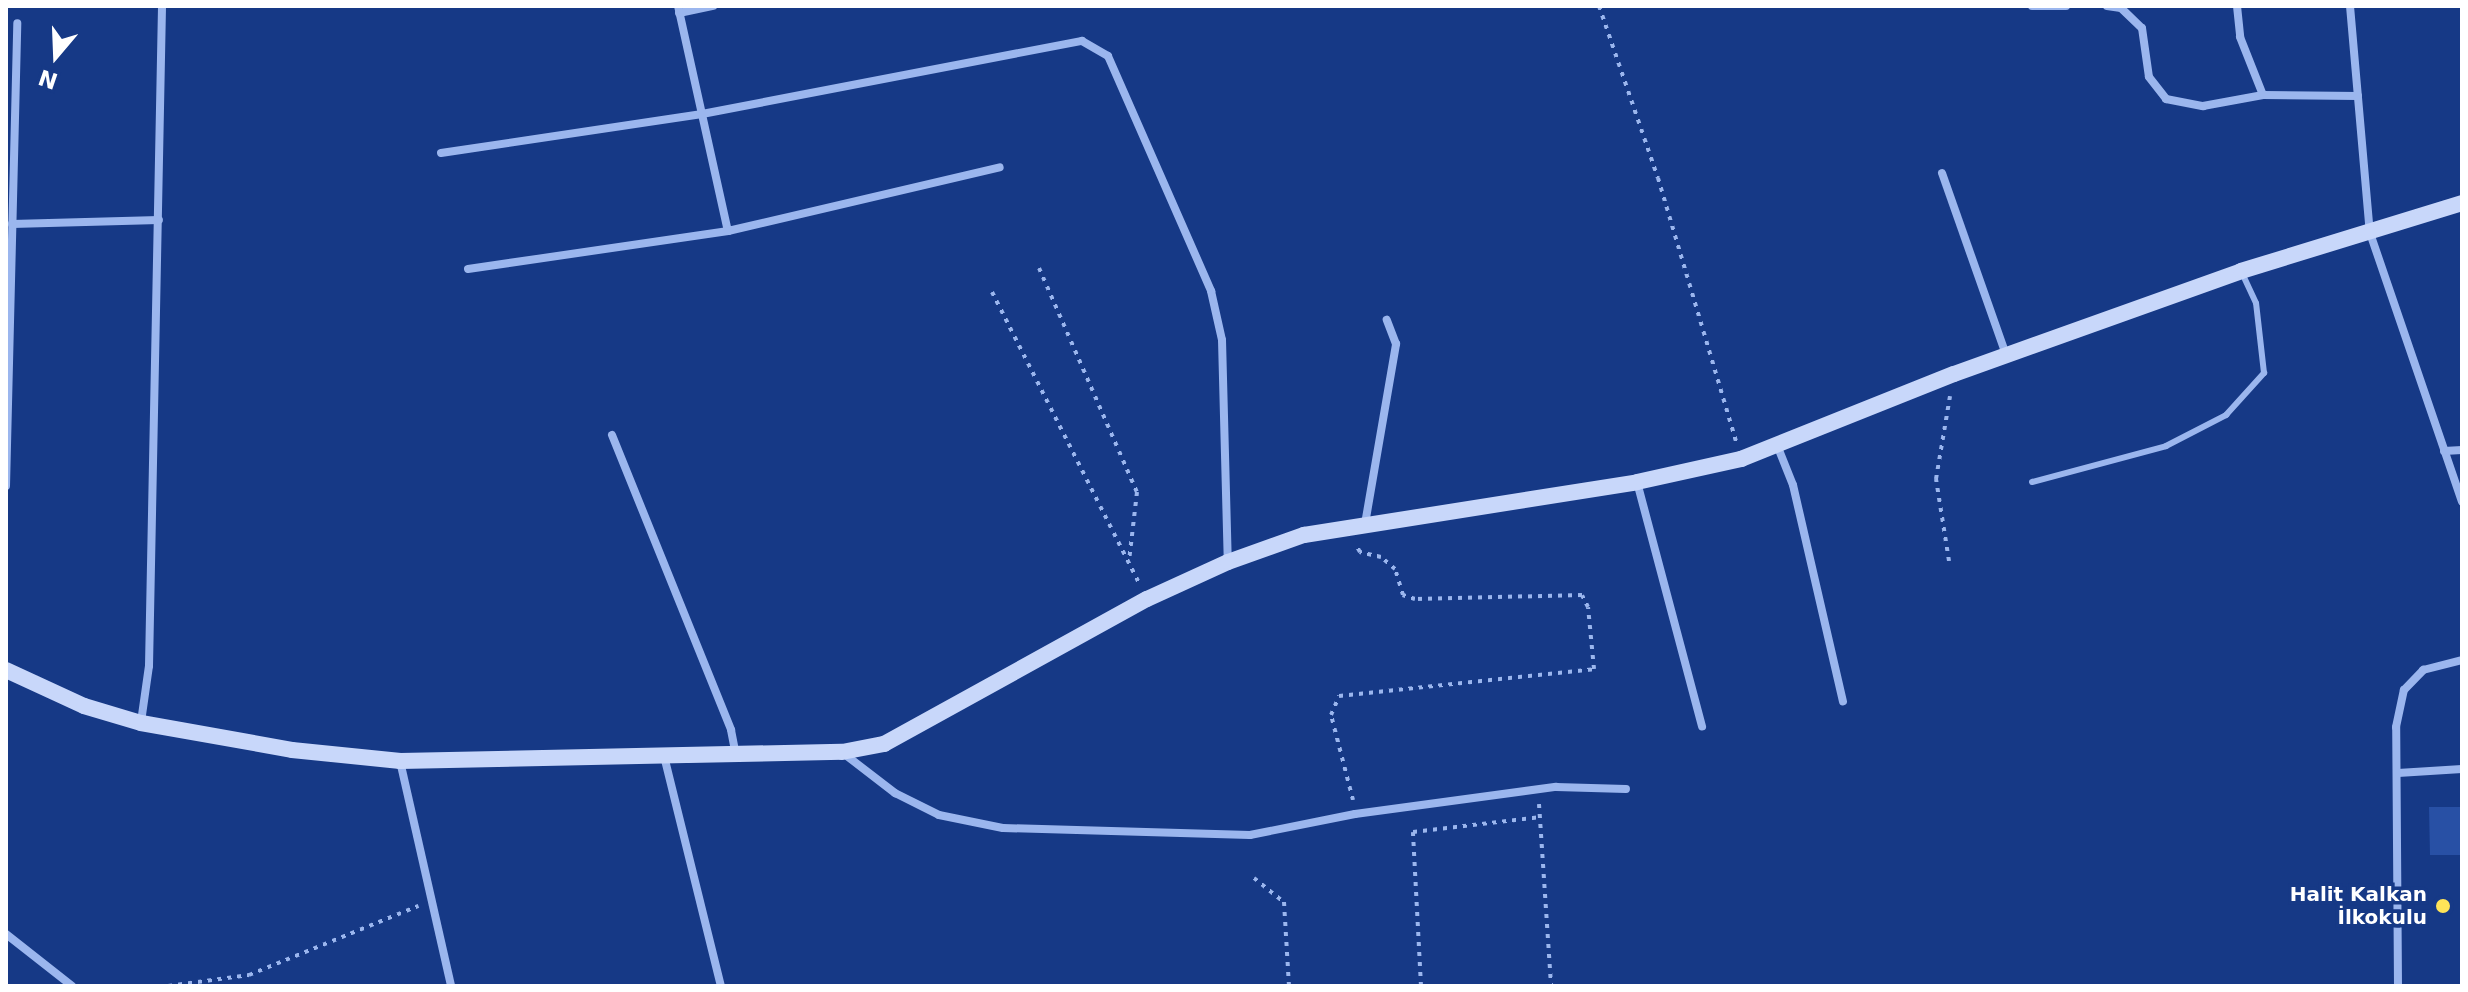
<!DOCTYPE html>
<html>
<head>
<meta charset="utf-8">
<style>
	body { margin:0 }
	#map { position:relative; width:2468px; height:992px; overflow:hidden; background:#163986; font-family:"DejaVu Sans",sans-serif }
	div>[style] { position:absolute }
	.green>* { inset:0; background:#2850a5 }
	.path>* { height:4px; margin-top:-2px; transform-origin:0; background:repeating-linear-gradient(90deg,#9bb6ee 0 4px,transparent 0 10px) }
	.lane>* { height:6px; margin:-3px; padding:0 3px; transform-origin:3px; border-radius:3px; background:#9bb6ee }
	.street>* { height:8px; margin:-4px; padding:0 4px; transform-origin:4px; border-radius:4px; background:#9bb6ee }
	.secondary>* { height:16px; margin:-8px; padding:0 8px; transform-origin:8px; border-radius:8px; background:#c8d7fa }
	.dots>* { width:22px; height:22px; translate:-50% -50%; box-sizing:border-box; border:4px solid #163986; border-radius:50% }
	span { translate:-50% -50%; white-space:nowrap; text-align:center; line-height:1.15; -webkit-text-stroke:7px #163986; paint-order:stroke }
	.poi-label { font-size:20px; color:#fff; font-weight:700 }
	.right { translate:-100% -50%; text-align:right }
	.frame { position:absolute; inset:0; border:8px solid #fff; pointer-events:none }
	.north { position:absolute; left:16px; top:16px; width:80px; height:80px; -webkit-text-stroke:6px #163986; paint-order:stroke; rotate:199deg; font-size:22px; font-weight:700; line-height:32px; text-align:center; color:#fff }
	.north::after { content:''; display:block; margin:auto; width:28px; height:36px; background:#fff; clip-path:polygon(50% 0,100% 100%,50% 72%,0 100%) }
</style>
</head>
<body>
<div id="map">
	<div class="green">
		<i style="clip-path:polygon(2429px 807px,2462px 807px,2462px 855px,2430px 855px)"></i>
	</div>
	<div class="path">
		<i style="left:1599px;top:6px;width:182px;rotate:71.1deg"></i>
		<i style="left:1658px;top:178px;width:275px;rotate:73.5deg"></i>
		<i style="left:1039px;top:268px;width:244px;rotate:66.4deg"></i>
		<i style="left:1137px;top:492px;width:69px;rotate:96.6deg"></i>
		<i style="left:992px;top:292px;width:326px;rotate:63.2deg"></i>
		<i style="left:1949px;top:561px;width:83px;rotate:-99deg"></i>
		<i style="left:1936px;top:479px;width:84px;rotate:-80.4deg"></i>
		<i style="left:1353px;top:800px;width:88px;rotate:-104.5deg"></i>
		<i style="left:1331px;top:715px;width:21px;rotate:-67deg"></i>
		<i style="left:1339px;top:696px;width:256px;rotate:-6deg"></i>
		<i style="left:1594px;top:669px;width:62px;rotate:-95.5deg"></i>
		<i style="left:1588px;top:607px;width:13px;rotate:-117deg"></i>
		<i style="left:1582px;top:595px;width:167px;rotate:178.6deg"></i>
		<i style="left:1415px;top:599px;width:13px;rotate:-162deg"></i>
		<i style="left:1403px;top:595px;width:27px;rotate:-107deg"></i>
		<i style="left:1395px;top:569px;width:18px;rotate:-139deg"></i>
		<i style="left:1381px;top:557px;width:22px;rotate:-167deg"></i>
		<i style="left:1360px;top:552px;width:8px;rotate:-120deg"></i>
		<i style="left:1539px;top:804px;width:182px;rotate:86.2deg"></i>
		<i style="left:1254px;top:878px;width:38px;rotate:39deg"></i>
		<i style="left:1284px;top:902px;width:84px;rotate:86.6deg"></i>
		<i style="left:168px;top:986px;width:82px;rotate:-7.7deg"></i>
		<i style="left:249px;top:975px;width:183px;rotate:-22.2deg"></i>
		<i style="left:1421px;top:986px;width:154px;rotate:-93deg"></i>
		<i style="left:1413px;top:832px;width:129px;rotate:-6.7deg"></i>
	</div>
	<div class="lane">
		<i style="left:2032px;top:482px;width:139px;rotate:-15deg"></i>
		<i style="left:2166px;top:446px;width:68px;rotate:-27.3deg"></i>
		<i style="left:2226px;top:415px;width:57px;rotate:-47.9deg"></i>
		<i style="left:2264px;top:373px;width:70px;rotate:-96.5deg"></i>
		<i style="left:2256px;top:303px;width:35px;rotate:-115deg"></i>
	</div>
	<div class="street">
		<i style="left:678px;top:6px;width:230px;rotate:77.5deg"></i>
		<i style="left:2032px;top:6px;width:34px"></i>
		<i style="left:2107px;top:6px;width:14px;rotate:8deg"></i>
		<i style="left:2121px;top:8px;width:29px;rotate:44deg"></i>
		<i style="left:2142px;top:28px;width:49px;rotate:81.9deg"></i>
		<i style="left:2149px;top:77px;width:28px;rotate:52deg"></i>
		<i style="left:2166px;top:99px;width:38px;rotate:11deg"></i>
		<i style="left:2203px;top:106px;width:61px;rotate:-10.4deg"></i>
		<i style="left:2237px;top:6px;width:31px;rotate:84deg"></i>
		<i style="left:2240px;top:37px;width:62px;rotate:68.4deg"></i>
		<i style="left:2263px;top:95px;width:95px;rotate:0.6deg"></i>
		<i style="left:2350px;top:6px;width:228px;rotate:85deg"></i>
		<i style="left:2370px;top:233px;width:284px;rotate:71.1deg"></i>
		<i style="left:679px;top:13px;width:35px;rotate:-12deg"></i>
		<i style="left:441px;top:153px;width:264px;rotate:-8.5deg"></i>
		<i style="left:702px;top:114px;width:387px;rotate:-10.9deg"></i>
		<i style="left:1082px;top:41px;width:30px;rotate:30deg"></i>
		<i style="left:1108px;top:56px;width:257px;rotate:66.3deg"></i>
		<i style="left:1211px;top:291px;width:50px;rotate:77.3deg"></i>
		<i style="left:1222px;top:340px;width:222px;rotate:88.5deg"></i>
		<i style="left:1942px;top:173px;width:193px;rotate:70.6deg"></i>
		<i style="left:12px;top:224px;width:147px;rotate:-1.6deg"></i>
		<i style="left:468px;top:269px;width:263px;rotate:-8.3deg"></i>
		<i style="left:728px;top:231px;width:279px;rotate:-13.2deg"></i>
		<i style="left:612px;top:435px;width:318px;rotate:68deg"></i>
		<i style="left:731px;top:730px;width:26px;rotate:79deg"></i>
		<i style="left:1777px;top:445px;width:43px;rotate:68.2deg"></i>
		<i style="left:1793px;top:485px;width:222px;rotate:77deg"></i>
		<i style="left:2444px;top:451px;width:18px;rotate:-3deg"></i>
		<i style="left:1637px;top:482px;width:253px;rotate:75.1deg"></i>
		<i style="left:6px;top:486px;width:463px;rotate:-88.6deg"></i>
		<i style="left:1365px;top:524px;width:183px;rotate:-80.2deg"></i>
		<i style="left:1396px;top:344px;width:26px;rotate:-111deg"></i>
		<i style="left:141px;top:722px;width:57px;rotate:-81.9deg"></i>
		<i style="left:149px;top:666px;width:660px;rotate:-88.87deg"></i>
		<i style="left:843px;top:753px;width:66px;rotate:37.6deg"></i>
		<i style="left:895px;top:793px;width:49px;rotate:26.6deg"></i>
		<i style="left:939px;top:815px;width:65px;rotate:11.5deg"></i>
		<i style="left:1003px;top:828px;width:247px;rotate:1.6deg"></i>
		<i style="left:1250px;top:835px;width:107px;rotate:-11.3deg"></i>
		<i style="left:1355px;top:814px;width:203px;rotate:-7.7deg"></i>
		<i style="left:1556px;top:787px;width:70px;rotate:1.6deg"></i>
		<i style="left:665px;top:760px;width:233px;rotate:76.1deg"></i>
		<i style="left:400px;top:761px;width:231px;rotate:77.2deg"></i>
		<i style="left:2398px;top:773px;width:64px;rotate:-3.6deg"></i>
		<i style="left:6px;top:934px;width:84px;rotate:38.2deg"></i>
		<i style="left:2398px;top:986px;width:259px;rotate:-90.4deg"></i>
		<i style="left:2396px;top:727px;width:38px;rotate:-78deg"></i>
		<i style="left:2404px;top:690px;width:28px;rotate:-46deg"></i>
		<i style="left:2423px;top:670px;width:40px;rotate:-14.4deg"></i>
	</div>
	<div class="secondary">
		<i style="left:6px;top:670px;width:86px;rotate:24.8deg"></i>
		<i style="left:84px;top:706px;width:59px;rotate:16.6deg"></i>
		<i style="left:141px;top:723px;width:153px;rotate:10.1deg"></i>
		<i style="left:292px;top:750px;width:109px;rotate:5.8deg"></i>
		<i style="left:400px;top:761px;width:442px;rotate:-1.2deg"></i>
		<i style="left:842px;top:752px;width:43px;rotate:-10.8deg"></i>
		<i style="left:884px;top:744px;width:300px;rotate:-28.9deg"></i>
		<i style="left:1147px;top:599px;width:89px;rotate:-24.6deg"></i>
		<i style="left:1228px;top:562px;width:81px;rotate:-19.6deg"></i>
		<i style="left:1304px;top:535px;width:337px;rotate:-9deg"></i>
		<i style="left:1637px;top:482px;width:107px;rotate:-12.5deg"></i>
		<i style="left:1741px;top:459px;width:229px;rotate:-21.8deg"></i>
		<i style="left:1954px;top:374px;width:305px;rotate:-19.7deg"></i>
		<i style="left:2241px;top:271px;width:231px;rotate:-17.1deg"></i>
	</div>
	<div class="dots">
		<i style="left:2443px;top:906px;background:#ffe458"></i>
	</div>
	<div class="poi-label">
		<span class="right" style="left:2427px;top:906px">Halit Kalkan<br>İlkokulu</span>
	</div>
	<div class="frame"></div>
	<div class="north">N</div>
</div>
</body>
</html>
